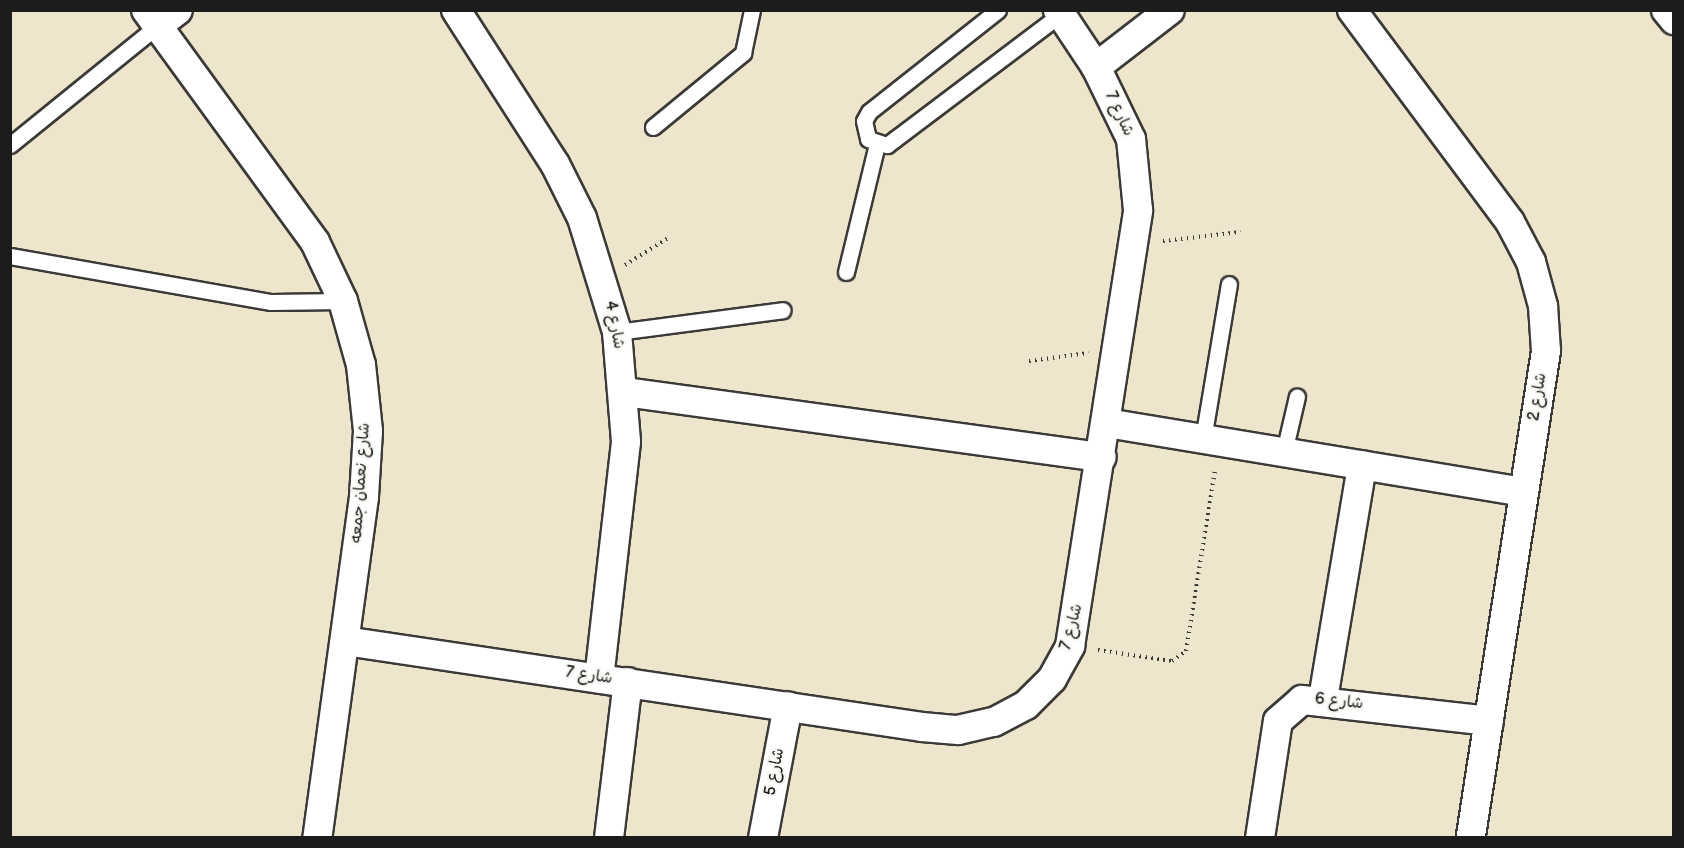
<!DOCTYPE html>
<html>
<head>
<meta charset="utf-8">
<style>
	body { margin:0 }
	#map { position:relative; width:1684px; height:848px; overflow:hidden; background:#ede6cd; font-family:"Balsamiq Sans","Playpen Sans Arabic",sans-serif }
	div>[style] { position:absolute }
	.path>* { height:4px; margin-top:-2px; transform-origin:0; background:repeating-linear-gradient(90deg,#3b3a37 0 1.5px,transparent 0 6px) }
	.roads { filter:drop-shadow(2px 0 #3b3a37) drop-shadow(-2px 0 #3b3a37) drop-shadow(0 2px #3b3a37) drop-shadow(0 -2px #3b3a37) }
	.service>* { height:15px; margin:-7.5px; padding:0 7.5px; transform-origin:7.5px; border-radius:7.5px; background:#fff }
	.minor>* { height:28px; margin:-14px; padding:0 14px; transform-origin:14px; border-radius:14px; background:#fff }
	span { translate:-50% -50%; white-space:nowrap; text-align:center; line-height:1.15; -webkit-text-stroke:4.5px #f6f6f2; paint-order:stroke }
	.street-label { font-size:16px; color:#1c1c1c }
	.frame { position:absolute; inset:0; border:12px solid #1c1c1c; pointer-events:none }
</style>
</head>
<body>
<div id="map">
	<div class="path">
		<i style="left:1163px;top:241px;width:78px;rotate:-6.7deg"></i>
		<i style="left:625px;top:265px;width:51px;rotate:-32.1deg"></i>
		<i style="left:1029px;top:361px;width:60px;rotate:-7.7deg"></i>
		<i style="left:1098px;top:650px;width:75px;rotate:8.5deg"></i>
		<i style="left:1172px;top:661px;width:17px;rotate:-36deg"></i>
		<i style="left:1186px;top:651px;width:184px;rotate:-80.9deg"></i>
	</div>
	<div class="roads">
		<div class="service">
			<i style="left:998px;top:10px;width:164px;rotate:141.7deg"></i>
			<i style="left:869px;top:112px;width:10px;rotate:119deg"></i>
			<i style="left:864px;top:121px;width:18px;rotate:77deg"></i>
			<i style="left:868px;top:139px;width:20px;rotate:18deg"></i>
			<i style="left:887px;top:145px;width:10px;rotate:-37deg"></i>
			<i style="left:895px;top:139px;width:208px;rotate:-37deg"></i>
			<i style="left:653px;top:127px;width:117px;rotate:-39.4deg"></i>
			<i style="left:743px;top:53px;width:44px;rotate:-78.2deg"></i>
			<i style="left:10px;top:145px;width:189px;rotate:-39deg"></i>
			<i style="left:10px;top:256px;width:265px;rotate:10deg"></i>
			<i style="left:271px;top:302px;width:72px;rotate:-0.8deg"></i>
			<i style="left:846px;top:272px;width:132px;rotate:-76.4deg"></i>
			<i style="left:617px;top:332px;width:167px;rotate:-7.5deg"></i>
			<i style="left:1203px;top:439px;width:157px;rotate:-80.5deg"></i>
			<i style="left:1284px;top:452px;width:57px;rotate:-76.9deg"></i>
		</div>
		<div class="minor">
			<i style="left:146px;top:10px;width:287px;rotate:53.9deg"></i>
			<i style="left:315px;top:242px;width:65px;rotate:64.6deg"></i>
			<i style="left:343px;top:301px;width:66px;rotate:74.3deg"></i>
			<i style="left:361px;top:365px;width:66px;rotate:83.9deg"></i>
			<i style="left:368px;top:431px;width:66px;rotate:93.5deg"></i>
			<i style="left:364px;top:497px;width:344px;rotate:97.8deg"></i>
			<i style="left:456px;top:10px;width:183px;rotate:57.3deg"></i>
			<i style="left:555px;top:164px;width:60px;rotate:63.4deg"></i>
			<i style="left:582px;top:218px;width:119px;rotate:72.9deg"></i>
			<i style="left:617px;top:332px;width:110px;rotate:85.3deg"></i>
			<i style="left:626px;top:442px;width:238px;rotate:96.5deg"></i>
			<i style="left:1352px;top:10px;width:264px;rotate:53.3deg"></i>
			<i style="left:1510px;top:222px;width:45px;rotate:62.3deg"></i>
			<i style="left:1531px;top:262px;width:46px;rotate:74.7deg"></i>
			<i style="left:1543px;top:306px;width:45px;rotate:86.2deg"></i>
			<i style="left:1546px;top:351px;width:493px;rotate:98.8deg"></i>
			<i style="left:1666px;top:10px;width:13px;rotate:51deg"></i>
			<i style="left:157px;top:26px;width:26px;rotate:-37deg"></i>
			<i style="left:1096px;top:67px;width:93px;rotate:-37.6deg"></i>
			<i style="left:625px;top:392px;width:481px;rotate:7.8deg"></i>
			<i style="left:1107px;top:423px;width:422px;rotate:9.4deg"></i>
			<i style="left:345px;top:641px;width:583px;rotate:8.48deg"></i>
			<i style="left:922px;top:727px;width:36px;rotate:5deg"></i>
			<i style="left:958px;top:730px;width:37px;rotate:-13deg"></i>
			<i style="left:994px;top:722px;width:36px;rotate:-28deg"></i>
			<i style="left:1026px;top:705px;width:37px;rotate:-45deg"></i>
			<i style="left:1052px;top:679px;width:38px;rotate:-61deg"></i>
			<i style="left:1070px;top:646px;width:441px;rotate:-81.1deg"></i>
			<i style="left:1138px;top:210px;width:71px;rotate:-95.6deg"></i>
			<i style="left:1131px;top:139px;width:80px;rotate:-115.9deg"></i>
			<i style="left:1096px;top:67px;width:69px;rotate:-123.7deg"></i>
			<i style="left:1323px;top:699px;width:237px;rotate:-80.5deg"></i>
			<i style="left:609px;top:838px;width:157px;rotate:-83.1deg"></i>
			<i style="left:763px;top:838px;width:134px;rotate:-79.3deg"></i>
			<i style="left:1260px;top:838px;width:118px;rotate:-81.3deg"></i>
			<i style="left:1278px;top:721px;width:32px;rotate:-41deg"></i>
			<i style="left:1302px;top:700px;width:188px;rotate:6.4deg"></i>
		</div>
	</div>
	<div class="street-label">
		<span style="left:1119px;top:114px;rotate:65deg">شارع 7</span>
		<span style="left:614px;top:325px;rotate:79deg">شارع 4</span>
		<span style="left:1538px;top:397px;rotate:-81deg">شارع 2</span>
		<span style="left:361px;top:483px;rotate:-86deg">شارع نعمان جمعه</span>
		<span style="left:1072px;top:627px;rotate:-75deg">شارع 7</span>
		<span style="left:589px;top:676px;rotate:8deg">شارع 7</span>
		<span style="left:1339px;top:702px;rotate:6deg">شارع 6</span>
		<span style="left:775px;top:772px;rotate:-79deg">شارع 5</span>
	</div>
	<div class="frame"></div>
</div>
</body>
</html>
